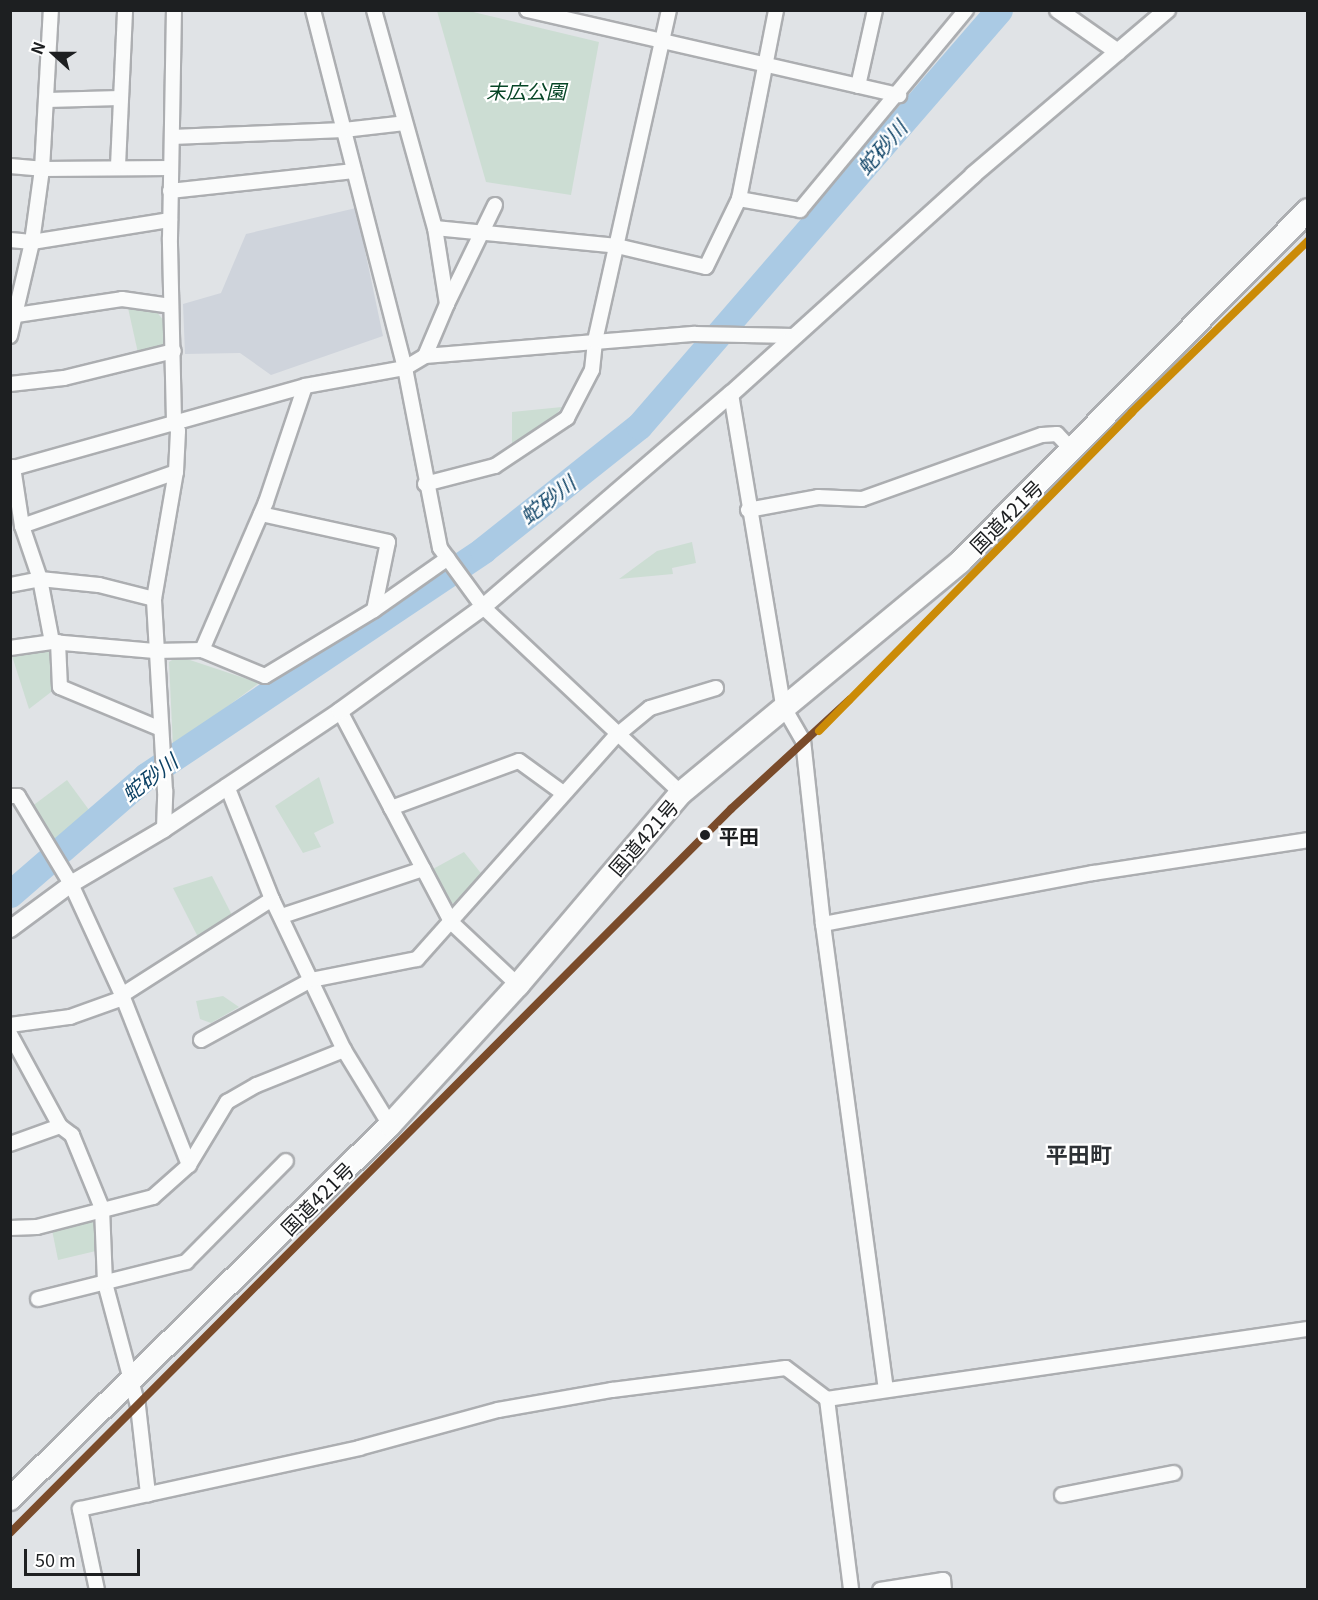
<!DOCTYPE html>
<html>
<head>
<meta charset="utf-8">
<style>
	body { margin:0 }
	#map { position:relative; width:1318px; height:1600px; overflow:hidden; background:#e0e3e6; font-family:Georgia,"Noto Sans JP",serif }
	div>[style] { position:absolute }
	.built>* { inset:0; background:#cfd4dc }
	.green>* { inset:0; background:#ccddd3 }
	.river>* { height:27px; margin:-13.5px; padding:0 13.5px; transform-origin:13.5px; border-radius:13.5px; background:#aacae4 }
	.roads { filter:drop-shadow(2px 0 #acaeb1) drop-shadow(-2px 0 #acaeb1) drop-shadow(0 2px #acaeb1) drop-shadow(0 -2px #acaeb1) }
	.minor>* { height:14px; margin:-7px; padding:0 7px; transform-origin:7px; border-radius:7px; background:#fafbfb }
	.tertiary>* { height:16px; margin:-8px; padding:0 8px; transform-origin:8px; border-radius:8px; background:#fafbfb }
	.trunk>* { height:22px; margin:-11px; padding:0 11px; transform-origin:11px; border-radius:11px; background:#fafbfb }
	.rail-1>* { height:8px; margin:-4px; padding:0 4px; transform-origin:4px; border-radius:4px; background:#7a4b2a }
	.rail-2>* { height:8px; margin:-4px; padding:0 4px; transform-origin:4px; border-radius:4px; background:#cb8b07 }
	.dots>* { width:16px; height:16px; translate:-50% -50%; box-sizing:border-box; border:3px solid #fff; border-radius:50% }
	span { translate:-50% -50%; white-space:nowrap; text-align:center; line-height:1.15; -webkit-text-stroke:4.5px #fff; paint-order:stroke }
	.park-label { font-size:20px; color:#064526; font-style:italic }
	.street-label { font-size:20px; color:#1d1f21 }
	.stop-label { font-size:20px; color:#1d1f21; font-weight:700 }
	.left { translate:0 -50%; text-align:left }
	.water-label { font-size:21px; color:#0d4265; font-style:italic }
	.quarter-label { font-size:22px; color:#2d3135; font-weight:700 }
	.frame { position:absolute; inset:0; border:12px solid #1d1f21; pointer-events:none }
	.north { position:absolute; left:24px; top:24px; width:60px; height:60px; -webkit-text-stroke:4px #fff; paint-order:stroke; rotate:291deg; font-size:16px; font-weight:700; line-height:24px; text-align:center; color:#1d1f21 }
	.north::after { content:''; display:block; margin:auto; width:21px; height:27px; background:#1d1f21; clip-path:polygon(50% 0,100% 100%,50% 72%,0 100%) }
	.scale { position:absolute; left:24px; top:1549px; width:116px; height:27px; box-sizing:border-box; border:3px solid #1d1f21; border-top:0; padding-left:8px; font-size:18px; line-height:21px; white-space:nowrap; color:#1d1f21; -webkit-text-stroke:4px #fff; paint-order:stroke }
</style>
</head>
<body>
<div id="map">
	<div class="built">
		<i style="clip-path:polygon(356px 208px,383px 336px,271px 375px,240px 353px,185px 354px,183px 304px,221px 293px,246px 234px)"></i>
	</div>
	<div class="green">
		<i style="clip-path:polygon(437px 11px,469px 11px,599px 42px,571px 195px,486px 182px)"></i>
		<i style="clip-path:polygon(128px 308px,156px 311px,164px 321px,169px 340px,162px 350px,138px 353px)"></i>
		<i style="clip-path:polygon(562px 407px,553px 419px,512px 445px,512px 412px)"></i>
		<i style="clip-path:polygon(692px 542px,696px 563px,672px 568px,673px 574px,619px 579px,657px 551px)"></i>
		<i style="clip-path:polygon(49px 651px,54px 654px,55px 689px,29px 709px,12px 656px)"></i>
		<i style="clip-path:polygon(178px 656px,259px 683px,173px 747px,169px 662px)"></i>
		<i style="clip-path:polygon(319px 777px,334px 823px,314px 833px,321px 847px,303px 853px,275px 806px)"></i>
		<i style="clip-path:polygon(67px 780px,92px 814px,55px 840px,31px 807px)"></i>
		<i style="clip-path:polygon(464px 852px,484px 877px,461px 904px,450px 903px,433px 869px)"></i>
		<i style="clip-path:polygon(212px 876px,234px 919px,200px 941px,173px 888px)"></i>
		<i style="clip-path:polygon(223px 996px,239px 1007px,211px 1023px,200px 1019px,196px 1001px)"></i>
		<i style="clip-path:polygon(90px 1218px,99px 1226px,100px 1250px,58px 1260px,52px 1230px)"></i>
	</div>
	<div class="river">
		<i style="left:10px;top:894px;width:180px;rotate:-40.9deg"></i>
		<i style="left:146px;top:776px;width:406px;rotate:-33.8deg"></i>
		<i style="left:483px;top:550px;width:199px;rotate:-38.5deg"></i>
		<i style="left:639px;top:426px;width:550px;rotate:-49.13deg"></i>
	</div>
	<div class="roads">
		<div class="minor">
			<i style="left:313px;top:10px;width:370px;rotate:75.6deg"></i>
			<i style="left:405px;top:368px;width:183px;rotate:79deg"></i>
			<i style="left:440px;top:548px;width:73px;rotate:53.9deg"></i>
			<i style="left:483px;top:607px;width:272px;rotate:43.2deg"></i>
			<i style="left:374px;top:10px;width:226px;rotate:74.4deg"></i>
			<i style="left:435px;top:228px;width:77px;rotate:81deg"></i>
			<i style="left:447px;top:304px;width:56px;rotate:112.9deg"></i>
			<i style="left:527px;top:10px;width:382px;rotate:12.9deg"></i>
			<i style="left:858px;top:86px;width:78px;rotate:-77.4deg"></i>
			<i style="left:47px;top:100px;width:73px;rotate:-1.6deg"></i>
			<i style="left:172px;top:137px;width:172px;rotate:-2.3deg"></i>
			<i style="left:344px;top:130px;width:61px;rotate:-6.5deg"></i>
			<i style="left:10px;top:166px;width:32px;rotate:5deg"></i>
			<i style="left:42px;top:169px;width:129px;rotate:-0.4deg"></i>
			<i style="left:118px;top:166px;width:156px;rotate:-87.4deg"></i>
			<i style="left:170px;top:191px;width:185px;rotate:-6.2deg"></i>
			<i style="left:739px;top:199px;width:62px;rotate:10.2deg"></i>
			<i style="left:800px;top:210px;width:260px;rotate:-50.3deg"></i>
			<i style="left:435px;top:228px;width:183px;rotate:5.6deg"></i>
			<i style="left:617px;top:246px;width:91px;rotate:13.3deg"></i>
			<i style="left:706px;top:267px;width:76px;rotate:-64.1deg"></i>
			<i style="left:739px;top:199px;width:193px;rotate:-78.9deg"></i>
			<i style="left:10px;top:240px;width:22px;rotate:5deg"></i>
			<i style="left:32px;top:242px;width:140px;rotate:-9.1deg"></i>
			<i style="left:447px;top:304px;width:110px;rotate:-64.1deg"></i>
			<i style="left:10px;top:316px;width:113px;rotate:-8.6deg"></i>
			<i style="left:122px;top:299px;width:49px;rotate:8.1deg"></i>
			<i style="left:10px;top:336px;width:97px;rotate:-76.8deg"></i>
			<i style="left:32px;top:242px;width:74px;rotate:-82.2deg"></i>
			<i style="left:42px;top:169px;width:159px;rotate:-86.8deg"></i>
			<i style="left:10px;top:384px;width:54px;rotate:-6.3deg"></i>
			<i style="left:64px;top:378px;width:113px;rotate:-13.8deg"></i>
			<i style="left:731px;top:394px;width:316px;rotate:80.5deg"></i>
			<i style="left:783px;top:706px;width:39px;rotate:60deg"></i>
			<i style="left:803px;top:740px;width:185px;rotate:83.8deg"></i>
			<i style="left:823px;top:924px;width:469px;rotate:82.3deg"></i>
			<i style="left:13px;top:467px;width:60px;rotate:81.3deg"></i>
			<i style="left:22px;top:526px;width:56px;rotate:71.2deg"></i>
			<i style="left:40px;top:579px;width:64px;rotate:79.2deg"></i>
			<i style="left:10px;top:469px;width:306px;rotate:-15.7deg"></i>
			<i style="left:305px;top:386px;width:102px;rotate:-10.2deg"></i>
			<i style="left:405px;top:368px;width:23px;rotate:-31deg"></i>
			<i style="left:425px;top:356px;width:271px;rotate:-4.7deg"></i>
			<i style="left:695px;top:334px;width:99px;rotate:1.2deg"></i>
			<i style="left:425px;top:484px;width:72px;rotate:-14.4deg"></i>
			<i style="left:495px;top:466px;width:87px;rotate:-33.7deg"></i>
			<i style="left:567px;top:418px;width:54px;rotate:-62.5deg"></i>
			<i style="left:592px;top:370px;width:29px;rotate:-84deg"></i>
			<i style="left:595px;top:341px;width:339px;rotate:-77.4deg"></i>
			<i style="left:748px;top:510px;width:71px;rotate:-10.5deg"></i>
			<i style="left:818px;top:497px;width:44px;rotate:2.6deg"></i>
			<i style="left:862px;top:499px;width:191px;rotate:-19.6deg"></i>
			<i style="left:1042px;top:435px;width:15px;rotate:-4deg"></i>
			<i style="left:1057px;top:434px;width:22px;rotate:47deg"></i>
			<i style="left:261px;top:514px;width:130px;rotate:12.4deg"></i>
			<i style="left:388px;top:542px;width:69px;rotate:101.6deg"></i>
			<i style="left:22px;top:526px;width:163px;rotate:-19.3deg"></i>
			<i style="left:10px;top:585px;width:31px;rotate:-11deg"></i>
			<i style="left:40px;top:579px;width:59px;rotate:5.8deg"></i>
			<i style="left:99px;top:585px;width:57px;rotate:14.3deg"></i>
			<i style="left:58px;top:642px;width:45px;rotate:87.5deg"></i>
			<i style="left:60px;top:687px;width:109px;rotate:22.6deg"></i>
			<i style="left:10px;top:648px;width:42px;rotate:-8.1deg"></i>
			<i style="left:52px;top:642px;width:103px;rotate:5deg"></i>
			<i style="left:155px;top:651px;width:47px;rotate:-1.2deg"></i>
			<i style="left:202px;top:650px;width:68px;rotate:22.4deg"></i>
			<i style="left:265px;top:676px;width:127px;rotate:-31.2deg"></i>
			<i style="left:374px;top:610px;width:90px;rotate:-35.1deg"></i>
			<i style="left:202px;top:650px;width:161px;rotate:-66.6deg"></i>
			<i style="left:266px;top:502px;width:122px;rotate:-71.4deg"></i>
			<i style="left:340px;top:711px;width:240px;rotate:62.2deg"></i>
			<i style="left:452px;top:923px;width:91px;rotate:43.2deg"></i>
			<i style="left:227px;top:786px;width:122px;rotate:68.3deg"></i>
			<i style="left:272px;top:899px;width:167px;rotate:64.5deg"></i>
			<i style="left:344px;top:1050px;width:88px;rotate:58.5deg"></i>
			<i style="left:10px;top:796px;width:8px"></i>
			<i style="left:18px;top:796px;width:103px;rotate:58.9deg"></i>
			<i style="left:71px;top:884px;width:122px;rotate:65.3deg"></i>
			<i style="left:122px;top:995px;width:183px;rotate:68.5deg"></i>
			<i style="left:391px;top:808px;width:136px;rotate:-20.2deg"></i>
			<i style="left:519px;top:761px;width:54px;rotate:36deg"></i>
			<i style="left:164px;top:829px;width:38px;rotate:-88deg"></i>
			<i style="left:165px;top:791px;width:192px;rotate:-93.3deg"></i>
			<i style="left:154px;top:599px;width:129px;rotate:-80.2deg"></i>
			<i style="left:176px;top:472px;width:41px;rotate:-87.2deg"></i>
			<i style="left:178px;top:431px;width:11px;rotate:-112deg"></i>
			<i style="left:174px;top:421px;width:183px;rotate:-91.3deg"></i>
			<i style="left:170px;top:238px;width:228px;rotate:-89deg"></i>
			<i style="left:282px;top:916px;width:149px;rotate:-18.4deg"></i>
			<i style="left:823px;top:924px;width:275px;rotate:-10.7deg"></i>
			<i style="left:1093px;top:873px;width:218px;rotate:-8.7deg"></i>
			<i style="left:122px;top:995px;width:178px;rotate:-32.6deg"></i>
			<i style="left:10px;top:1025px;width:61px;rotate:-7.6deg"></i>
			<i style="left:70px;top:1017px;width:56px;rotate:-19.7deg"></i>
			<i style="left:10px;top:1034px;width:105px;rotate:61.5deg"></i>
			<i style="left:60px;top:1126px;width:15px;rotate:37deg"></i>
			<i style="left:72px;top:1135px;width:79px;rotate:67.7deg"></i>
			<i style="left:102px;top:1208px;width:75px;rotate:87.7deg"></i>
			<i style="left:105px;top:1283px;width:127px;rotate:75deg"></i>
			<i style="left:138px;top:1406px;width:89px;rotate:83.5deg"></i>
			<i style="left:201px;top:1040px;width:125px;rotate:-28.6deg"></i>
			<i style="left:311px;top:980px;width:108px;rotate:-11.2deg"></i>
			<i style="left:417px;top:959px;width:299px;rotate:-48.3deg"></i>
			<i style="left:616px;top:736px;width:44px;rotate:-39.5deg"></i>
			<i style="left:650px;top:708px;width:69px;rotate:-16.9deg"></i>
			<i style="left:10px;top:1144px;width:53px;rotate:-19.8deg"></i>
			<i style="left:10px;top:1228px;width:27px;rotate:-2deg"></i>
			<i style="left:37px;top:1227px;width:120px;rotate:-14.5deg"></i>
			<i style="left:153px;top:1197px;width:48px;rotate:-41.6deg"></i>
			<i style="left:189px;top:1165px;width:74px;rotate:-58.9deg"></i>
			<i style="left:227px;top:1102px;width:34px;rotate:-30deg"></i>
			<i style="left:257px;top:1085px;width:94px;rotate:-21.9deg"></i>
			<i style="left:38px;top:1299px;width:153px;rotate:-14deg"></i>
			<i style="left:186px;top:1262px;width:142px;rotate:-45.3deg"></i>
			<i style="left:827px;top:1399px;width:486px;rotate:-8.3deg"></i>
			<i style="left:1062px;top:1495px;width:114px;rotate:-11.1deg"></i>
			<i style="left:97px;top:1590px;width:83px;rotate:-101.9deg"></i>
			<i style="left:80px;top:1509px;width:286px;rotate:-12.3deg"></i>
			<i style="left:359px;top:1448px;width:144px;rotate:-15.3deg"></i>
			<i style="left:498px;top:1410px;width:116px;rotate:-10deg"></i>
			<i style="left:612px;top:1390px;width:175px;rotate:-7.2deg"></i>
			<i style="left:786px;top:1368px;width:51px;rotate:37.1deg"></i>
			<i style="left:827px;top:1399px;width:193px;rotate:82.8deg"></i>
			<i style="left:880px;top:1590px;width:64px;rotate:-9deg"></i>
			<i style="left:943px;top:1580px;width:10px;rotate:84deg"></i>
		</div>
		<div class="tertiary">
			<i style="left:1058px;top:10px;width:73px;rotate:35deg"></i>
			<i style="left:10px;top:929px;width:76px;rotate:-36.4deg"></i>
			<i style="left:71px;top:884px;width:108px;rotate:-30.6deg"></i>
			<i style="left:164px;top:829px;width:212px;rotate:-33.8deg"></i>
			<i style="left:340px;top:711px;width:177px;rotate:-36deg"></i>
			<i style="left:483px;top:607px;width:327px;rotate:-40.7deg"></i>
			<i style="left:731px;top:394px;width:326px;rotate:-42.1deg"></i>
			<i style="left:973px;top:175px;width:255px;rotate:-40.4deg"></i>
		</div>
		<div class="trunk">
			<i style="left:10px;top:1499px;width:533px;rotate:-44.54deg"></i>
			<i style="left:390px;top:1125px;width:190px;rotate:-47.6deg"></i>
			<i style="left:518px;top:985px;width:252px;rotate:-49.7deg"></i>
			<i style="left:681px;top:793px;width:362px;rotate:-39.6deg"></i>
			<i style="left:960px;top:562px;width:495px;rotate:-45.3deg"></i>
		</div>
	</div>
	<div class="rail-1">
		<i style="left:10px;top:1533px;width:1022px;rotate:-45.12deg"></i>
		<i style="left:731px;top:809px;width:161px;rotate:-42.7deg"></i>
	</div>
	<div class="rail-2">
		<i style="left:819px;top:731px;width:447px;rotate:-45.5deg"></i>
		<i style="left:1132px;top:412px;width:245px;rotate:-44.2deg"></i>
	</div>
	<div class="dots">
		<i style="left:705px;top:835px;background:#1d1f21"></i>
	</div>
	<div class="park-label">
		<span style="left:526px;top:90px">末広公園</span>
	</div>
	<div class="street-label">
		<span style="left:1006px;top:516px;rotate:-45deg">国道421号</span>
		<span style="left:643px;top:837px;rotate:-49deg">国道421号</span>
		<span style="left:317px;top:1198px;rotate:-45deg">国道421号</span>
	</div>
	<div class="stop-label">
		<span class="left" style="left:719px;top:835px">平田</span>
	</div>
	<div class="water-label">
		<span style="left:881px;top:147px;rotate:-49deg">蛇砂川</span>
		<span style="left:547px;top:499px;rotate:-38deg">蛇砂川</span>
		<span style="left:149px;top:777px;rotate:-37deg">蛇砂川</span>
	</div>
	<div class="quarter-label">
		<span style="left:1079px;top:1154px">平田町</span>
	</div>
	<div class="frame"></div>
	<div class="north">N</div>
	<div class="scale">50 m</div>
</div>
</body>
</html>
